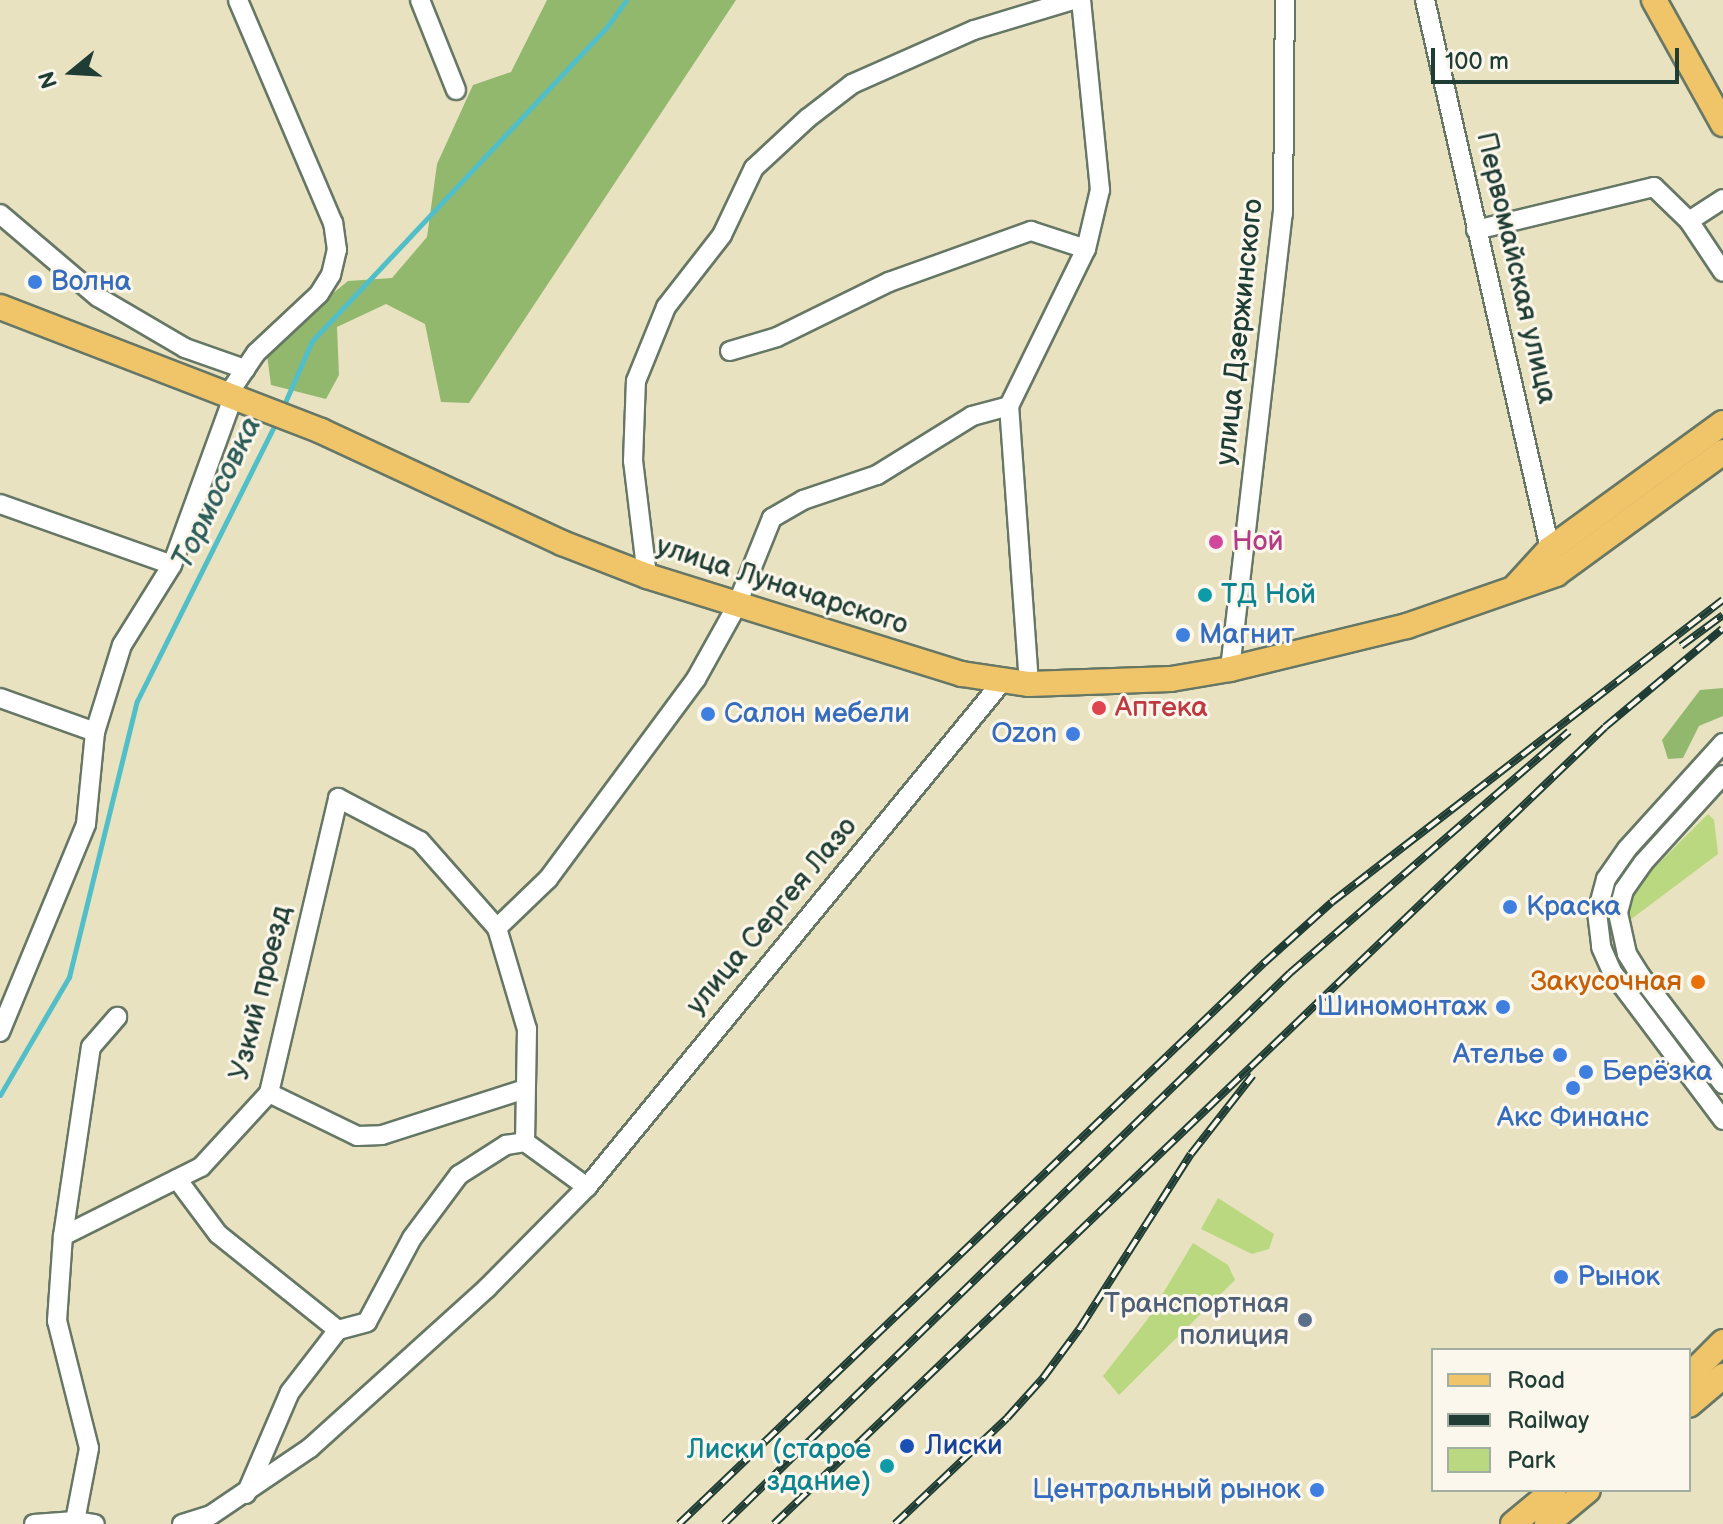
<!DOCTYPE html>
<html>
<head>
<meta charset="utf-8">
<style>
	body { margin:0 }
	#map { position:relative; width:1723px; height:1524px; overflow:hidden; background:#e9e2c0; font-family:"Balsamiq Sans",sans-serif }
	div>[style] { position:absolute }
	.green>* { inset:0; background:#b9d87f }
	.forest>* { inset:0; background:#92b86e }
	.stream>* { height:5px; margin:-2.5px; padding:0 2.5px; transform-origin:2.5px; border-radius:2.5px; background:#51bec8 }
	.roads { filter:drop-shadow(2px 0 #667765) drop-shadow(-2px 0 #667765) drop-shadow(0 2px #667765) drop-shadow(0 -2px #667765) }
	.minor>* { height:18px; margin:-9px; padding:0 9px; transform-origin:9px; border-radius:9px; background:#fff }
	.major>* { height:24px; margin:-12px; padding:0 12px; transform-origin:12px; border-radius:12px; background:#f0c469 }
	.rail>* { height:8px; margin-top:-4px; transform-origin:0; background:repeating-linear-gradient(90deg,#fbf7ec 0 15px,#1f3d34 0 30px); box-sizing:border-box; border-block:2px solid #1f3d34 }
	.dots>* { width:22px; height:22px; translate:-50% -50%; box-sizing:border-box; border:4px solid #fbf7ec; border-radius:50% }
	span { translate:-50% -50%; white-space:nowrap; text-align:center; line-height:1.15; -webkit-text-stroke:6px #fbf7ec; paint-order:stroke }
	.street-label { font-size:28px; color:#1f3d34 }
	.shop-label { font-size:28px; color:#366cbe }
	.left { translate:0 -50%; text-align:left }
	.right { translate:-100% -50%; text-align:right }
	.hotel-label { font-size:28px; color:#b23c85 }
	.culture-label { font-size:28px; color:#0d838f }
	.health-label { font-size:28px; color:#be3a42 }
	.food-label { font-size:28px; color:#c56008 }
	.service-label { font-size:28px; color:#4e5e75 }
	.transit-label { font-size:28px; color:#164399 }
	.water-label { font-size:30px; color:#2c5d59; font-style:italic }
	.legend { position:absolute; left:1431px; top:1348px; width:260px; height:144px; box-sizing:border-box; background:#fbf7ec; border:2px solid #a3ada2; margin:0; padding:10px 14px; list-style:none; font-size:24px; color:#1f3d34 }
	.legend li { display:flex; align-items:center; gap:16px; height:40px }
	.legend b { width:40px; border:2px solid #a3ada2 }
	.north { position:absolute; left:32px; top:32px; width:80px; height:80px; -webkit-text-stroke:6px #fbf7ec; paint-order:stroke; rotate:252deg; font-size:22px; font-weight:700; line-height:32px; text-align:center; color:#1f3d34 }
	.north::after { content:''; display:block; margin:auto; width:28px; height:36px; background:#1f3d34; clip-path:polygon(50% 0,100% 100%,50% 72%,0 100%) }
	.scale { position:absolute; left:1431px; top:48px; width:248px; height:36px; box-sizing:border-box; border:4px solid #1f3d34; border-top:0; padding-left:10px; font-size:24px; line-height:28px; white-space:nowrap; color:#1f3d34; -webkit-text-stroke:6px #fbf7ec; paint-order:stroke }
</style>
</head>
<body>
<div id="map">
	<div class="green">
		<i style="clip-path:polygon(1708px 814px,1714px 820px,1718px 854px,1630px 920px,1626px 916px,1631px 899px,1645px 877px)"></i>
		<i style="clip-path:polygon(1218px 1198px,1274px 1234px,1269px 1249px,1252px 1254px,1201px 1229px)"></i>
		<i style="clip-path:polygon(1193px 1243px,1228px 1265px,1235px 1280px,1119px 1395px,1103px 1376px,1147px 1320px)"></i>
	</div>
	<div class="forest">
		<i style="clip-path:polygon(547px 0,736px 0,469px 403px,441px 402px,425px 324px,386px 304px,337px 327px,339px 375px,326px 399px,271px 385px,267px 355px,312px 310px,348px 281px,392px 278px,427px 237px,437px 164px,473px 85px,511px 72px)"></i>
		<i style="clip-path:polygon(1723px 688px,1723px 716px,1699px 726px,1683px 758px,1668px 759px,1662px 740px,1700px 690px)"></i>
	</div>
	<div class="stream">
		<i style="left:283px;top:407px;width:72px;rotate:-66.3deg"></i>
		<i style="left:312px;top:341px;width:429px;rotate:-46.8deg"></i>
		<i style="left:606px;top:28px;width:34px;rotate:-54deg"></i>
		<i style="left:0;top:1095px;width:137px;rotate:-59.7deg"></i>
		<i style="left:69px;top:977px;width:284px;rotate:-76.2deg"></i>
		<i style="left:137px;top:701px;width:314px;rotate:-63.5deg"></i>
	</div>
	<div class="roads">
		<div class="minor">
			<i style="left:420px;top:0;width:97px;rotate:68.2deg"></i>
			<i style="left:1425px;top:0;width:563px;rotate:77.17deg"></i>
			<i style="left:0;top:214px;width:128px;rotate:40.3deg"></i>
			<i style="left:98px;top:297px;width:101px;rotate:30.4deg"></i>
			<i style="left:185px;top:348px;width:64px;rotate:19.3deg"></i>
			<i style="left:1689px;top:221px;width:61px;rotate:56.3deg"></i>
			<i style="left:1476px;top:230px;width:183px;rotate:-13.6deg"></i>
			<i style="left:1654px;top:187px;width:49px;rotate:44.2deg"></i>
			<i style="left:1689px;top:221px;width:40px;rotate:-32.9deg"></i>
			<i style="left:730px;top:351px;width:49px;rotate:-16.6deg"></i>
			<i style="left:777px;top:337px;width:125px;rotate:-26.2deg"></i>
			<i style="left:889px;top:282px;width:151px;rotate:-19.8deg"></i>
			<i style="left:1031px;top:231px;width:58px;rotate:18.1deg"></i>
			<i style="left:229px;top:393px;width:48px;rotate:-56deg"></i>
			<i style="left:256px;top:353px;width:86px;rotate:-43.1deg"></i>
			<i style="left:319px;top:294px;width:22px;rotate:-58deg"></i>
			<i style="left:331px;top:275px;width:26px;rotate:-77deg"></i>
			<i style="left:337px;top:250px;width:27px;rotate:-98deg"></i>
			<i style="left:333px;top:223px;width:242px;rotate:-113.1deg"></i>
			<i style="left:0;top:504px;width:182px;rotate:19.5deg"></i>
			<i style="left:647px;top:576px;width:116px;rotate:-96.9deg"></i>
			<i style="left:633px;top:461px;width:80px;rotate:-87.9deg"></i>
			<i style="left:636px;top:381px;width:80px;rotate:-67.9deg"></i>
			<i style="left:666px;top:307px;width:91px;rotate:-52.1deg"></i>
			<i style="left:722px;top:235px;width:74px;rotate:-64.5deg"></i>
			<i style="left:754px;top:168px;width:74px;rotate:-42.8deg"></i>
			<i style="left:808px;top:118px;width:56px;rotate:-37.7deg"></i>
			<i style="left:852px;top:84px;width:133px;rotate:-23.9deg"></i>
			<i style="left:974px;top:30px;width:103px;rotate:-16.9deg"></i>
			<i style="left:1230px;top:669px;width:458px;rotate:-83.4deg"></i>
			<i style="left:1283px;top:214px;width:214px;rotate:-89.5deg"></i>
			<i style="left:1029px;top:684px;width:279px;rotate:-94.1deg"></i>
			<i style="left:1009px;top:406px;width:175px;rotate:-63.9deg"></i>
			<i style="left:1086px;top:249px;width:61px;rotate:-76.7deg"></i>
			<i style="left:1100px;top:190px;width:191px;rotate:-95.7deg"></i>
			<i style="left:0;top:698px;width:101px;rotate:19.7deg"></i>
			<i style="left:1723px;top:743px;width:143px;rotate:132.2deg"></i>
			<i style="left:1627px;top:849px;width:37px;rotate:125deg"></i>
			<i style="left:1606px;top:879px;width:34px;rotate:105deg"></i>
			<i style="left:1597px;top:912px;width:35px;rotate:83deg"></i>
			<i style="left:1601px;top:947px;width:27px;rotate:66deg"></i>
			<i style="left:1612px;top:972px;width:185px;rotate:53.1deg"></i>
			<i style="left:1723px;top:775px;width:119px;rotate:132.3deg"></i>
			<i style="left:1643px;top:863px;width:33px;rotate:125deg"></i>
			<i style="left:1624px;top:890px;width:24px;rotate:105deg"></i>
			<i style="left:1618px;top:913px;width:42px;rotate:77.6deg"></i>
			<i style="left:1627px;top:954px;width:25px;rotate:58deg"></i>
			<i style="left:1640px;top:975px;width:137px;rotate:52.7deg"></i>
			<i style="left:497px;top:928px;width:71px;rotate:-43.9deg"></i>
			<i style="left:548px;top:879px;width:249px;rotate:-53.5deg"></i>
			<i style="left:696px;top:679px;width:82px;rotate:-60.9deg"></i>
			<i style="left:736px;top:607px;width:96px;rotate:-68deg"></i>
			<i style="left:772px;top:518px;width:36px;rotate:-30deg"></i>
			<i style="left:803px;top:500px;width:78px;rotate:-18.7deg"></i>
			<i style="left:877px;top:475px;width:112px;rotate:-31.8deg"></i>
			<i style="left:972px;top:416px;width:38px;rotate:-15deg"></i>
			<i style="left:0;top:1032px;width:225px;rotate:-67.5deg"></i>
			<i style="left:86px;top:824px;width:92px;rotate:-84.4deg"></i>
			<i style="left:95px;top:732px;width:91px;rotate:-72.8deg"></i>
			<i style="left:122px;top:645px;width:94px;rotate:-58deg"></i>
			<i style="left:172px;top:565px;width:181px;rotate:-70deg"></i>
			<i style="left:269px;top:1093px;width:98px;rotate:26deg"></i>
			<i style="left:357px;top:1136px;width:25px;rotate:-2deg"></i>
			<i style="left:382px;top:1135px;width:150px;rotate:-17.8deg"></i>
			<i style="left:177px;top:1179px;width:69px;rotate:53.3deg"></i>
			<i style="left:218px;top:1234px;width:154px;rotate:38.7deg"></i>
			<i style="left:63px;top:1236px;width:191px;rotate:-81.6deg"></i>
			<i style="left:91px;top:1047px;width:40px;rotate:-49deg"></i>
			<i style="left:246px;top:1494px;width:111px;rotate:-66.7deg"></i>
			<i style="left:290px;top:1392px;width:78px;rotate:-52.3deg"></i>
			<i style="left:338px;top:1330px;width:30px;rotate:-15deg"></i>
			<i style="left:367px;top:1322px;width:95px;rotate:-61.8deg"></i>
			<i style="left:412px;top:1238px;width:79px;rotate:-53.3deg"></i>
			<i style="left:459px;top:1175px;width:56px;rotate:-32.6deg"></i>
			<i style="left:506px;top:1145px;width:19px;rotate:-9deg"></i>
			<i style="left:525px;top:1142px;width:77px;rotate:36deg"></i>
			<i style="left:75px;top:1521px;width:74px;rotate:-79.1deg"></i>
			<i style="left:89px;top:1448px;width:131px;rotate:-104.1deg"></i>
			<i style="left:57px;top:1321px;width:85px;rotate:-86deg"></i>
			<i style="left:63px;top:1236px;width:154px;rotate:-26.6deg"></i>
			<i style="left:201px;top:1167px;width:100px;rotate:-47.4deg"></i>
			<i style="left:269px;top:1093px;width:303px;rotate:-76.8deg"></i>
			<i style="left:338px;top:798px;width:93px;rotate:27.7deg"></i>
			<i style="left:420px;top:841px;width:116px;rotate:48.5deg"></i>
			<i style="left:497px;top:928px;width:105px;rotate:73.5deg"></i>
			<i style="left:527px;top:1029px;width:113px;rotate:91deg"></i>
			<i style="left:34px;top:1524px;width:41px;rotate:-4.2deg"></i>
			<i style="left:75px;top:1521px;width:20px;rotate:9deg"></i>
			<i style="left:182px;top:1524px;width:30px;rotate:-17deg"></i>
			<i style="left:211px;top:1515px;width:120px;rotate:-34.1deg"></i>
			<i style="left:310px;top:1448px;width:239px;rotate:-42.1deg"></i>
			<i style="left:487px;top:1288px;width:142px;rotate:-45.3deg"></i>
			<i style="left:587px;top:1187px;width:654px;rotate:-50.59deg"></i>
		</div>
		<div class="major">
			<i style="left:1654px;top:0;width:142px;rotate:60.9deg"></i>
			<i style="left:0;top:307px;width:344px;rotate:21.1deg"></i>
			<i style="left:321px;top:431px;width:266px;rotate:24.9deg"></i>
			<i style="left:562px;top:543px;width:91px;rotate:21.2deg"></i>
			<i style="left:647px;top:576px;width:330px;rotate:17.3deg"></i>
			<i style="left:962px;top:674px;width:68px;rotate:8.5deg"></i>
			<i style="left:1029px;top:684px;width:142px;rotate:-2deg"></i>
			<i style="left:1171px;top:679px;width:60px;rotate:-9.6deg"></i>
			<i style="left:1230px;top:669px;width:182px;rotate:-13.7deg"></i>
			<i style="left:1407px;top:626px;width:158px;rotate:-19.2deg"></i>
			<i style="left:1556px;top:574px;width:207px;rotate:-36.1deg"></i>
			<i style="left:1515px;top:587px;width:52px;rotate:-47.4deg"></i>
			<i style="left:1550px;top:549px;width:214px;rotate:-36.1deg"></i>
			<i style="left:1689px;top:1376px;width:48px;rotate:-45deg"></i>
			<i style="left:1689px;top:1405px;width:45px;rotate:-40.5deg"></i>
			<i style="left:1513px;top:1524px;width:53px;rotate:-39.7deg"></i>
			<i style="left:1547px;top:1524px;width:53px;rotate:-39.7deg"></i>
		</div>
	</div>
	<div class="rail">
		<i style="left:1681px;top:646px;width:52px;rotate:-36.4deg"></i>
		<i style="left:679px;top:1524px;width:811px;rotate:-43.8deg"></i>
		<i style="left:1264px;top:963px;width:91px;rotate:-41.9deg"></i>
		<i style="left:1332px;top:902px;width:494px;rotate:-37.7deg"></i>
		<i style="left:724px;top:1524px;width:790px;rotate:-44.23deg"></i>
		<i style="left:1290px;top:973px;width:369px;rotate:-40.9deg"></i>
		<i style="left:774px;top:1524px;width:1151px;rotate:-43.8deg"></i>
		<i style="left:1605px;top:727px;width:153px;rotate:-39.9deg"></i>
		<i style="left:895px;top:1524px;width:154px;rotate:-43.4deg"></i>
		<i style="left:1007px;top:1418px;width:54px;rotate:-48deg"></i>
		<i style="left:1043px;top:1378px;width:62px;rotate:-53.5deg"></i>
		<i style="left:1080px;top:1328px;width:206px;rotate:-57.5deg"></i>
		<i style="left:1191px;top:1154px;width:100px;rotate:-51.9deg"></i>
	</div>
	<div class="dots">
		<i style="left:35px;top:282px;background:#3f7fe0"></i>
		<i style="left:1216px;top:542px;background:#d1479c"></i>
		<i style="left:1205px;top:595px;background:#0f9aa8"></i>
		<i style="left:1183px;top:635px;background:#3f7fe0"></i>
		<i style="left:1099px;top:708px;background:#e0444e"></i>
		<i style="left:708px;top:714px;background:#3f7fe0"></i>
		<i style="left:1073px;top:734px;background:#3f7fe0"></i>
		<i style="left:1510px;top:907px;background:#3f7fe0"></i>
		<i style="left:1698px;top:982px;background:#e8710a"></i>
		<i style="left:1503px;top:1007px;background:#3f7fe0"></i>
		<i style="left:1560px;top:1055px;background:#3f7fe0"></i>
		<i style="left:1586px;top:1072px;background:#3f7fe0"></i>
		<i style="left:1573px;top:1088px;background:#3f7fe0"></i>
		<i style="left:1561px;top:1277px;background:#3f7fe0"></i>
		<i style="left:1305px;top:1320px;background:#5c6f8a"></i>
		<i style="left:907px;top:1446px;background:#1a4fb4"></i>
		<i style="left:887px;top:1466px;background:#0f9aa8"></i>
		<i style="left:1317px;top:1490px;background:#3f7fe0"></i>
	</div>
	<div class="street-label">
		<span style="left:1516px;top:268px;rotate:77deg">Первомайская улица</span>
		<span style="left:1240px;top:332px;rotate:-84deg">улица Дзержинского</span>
		<span style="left:782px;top:586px;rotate:18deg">улица Луначарского</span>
		<span style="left:772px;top:916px;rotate:-50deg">улица Сергея Лазо</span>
		<span style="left:261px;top:993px;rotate:-76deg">Узкий проезд</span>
	</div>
	<div class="shop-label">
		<span class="left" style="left:51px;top:282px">Волна</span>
		<span class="left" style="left:1199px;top:635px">Магнит</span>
		<span class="left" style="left:724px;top:714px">Салон мебели</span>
		<span class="right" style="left:1057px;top:734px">Ozon</span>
		<span class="left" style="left:1526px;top:907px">Краска</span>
		<span class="right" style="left:1487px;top:1007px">Шиномонтаж</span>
		<span class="right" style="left:1544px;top:1055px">Ателье</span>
		<span class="left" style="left:1602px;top:1072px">Берёзка</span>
		<span style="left:1573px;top:1118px">Акс Финанс</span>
		<span class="left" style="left:1577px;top:1277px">Рынок</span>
		<span class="right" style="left:1301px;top:1490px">Центральный рынок</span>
	</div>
	<div class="hotel-label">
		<span class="left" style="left:1232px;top:542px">Ной</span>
	</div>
	<div class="culture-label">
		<span class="left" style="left:1221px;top:595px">ТД Ной</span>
		<span class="right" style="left:871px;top:1466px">Лиски (старое<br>здание)</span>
	</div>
	<div class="health-label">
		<span class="left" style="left:1115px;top:708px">Аптека</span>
	</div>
	<div class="food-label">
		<span class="right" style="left:1682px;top:982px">Закусочная</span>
	</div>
	<div class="service-label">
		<span class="right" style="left:1289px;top:1320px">Транспортная<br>полиция</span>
	</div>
	<div class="transit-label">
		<span class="left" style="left:925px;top:1446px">Лиски</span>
	</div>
	<div class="water-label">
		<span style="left:217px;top:493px;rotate:-64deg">Тормосовка</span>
	</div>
	<ul class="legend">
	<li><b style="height:10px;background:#f0c469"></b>Road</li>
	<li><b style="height:10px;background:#1f3d34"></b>Railway</li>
	<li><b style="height:22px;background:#b9d87f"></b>Park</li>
	</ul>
	<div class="north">N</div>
	<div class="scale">100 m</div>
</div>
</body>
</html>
